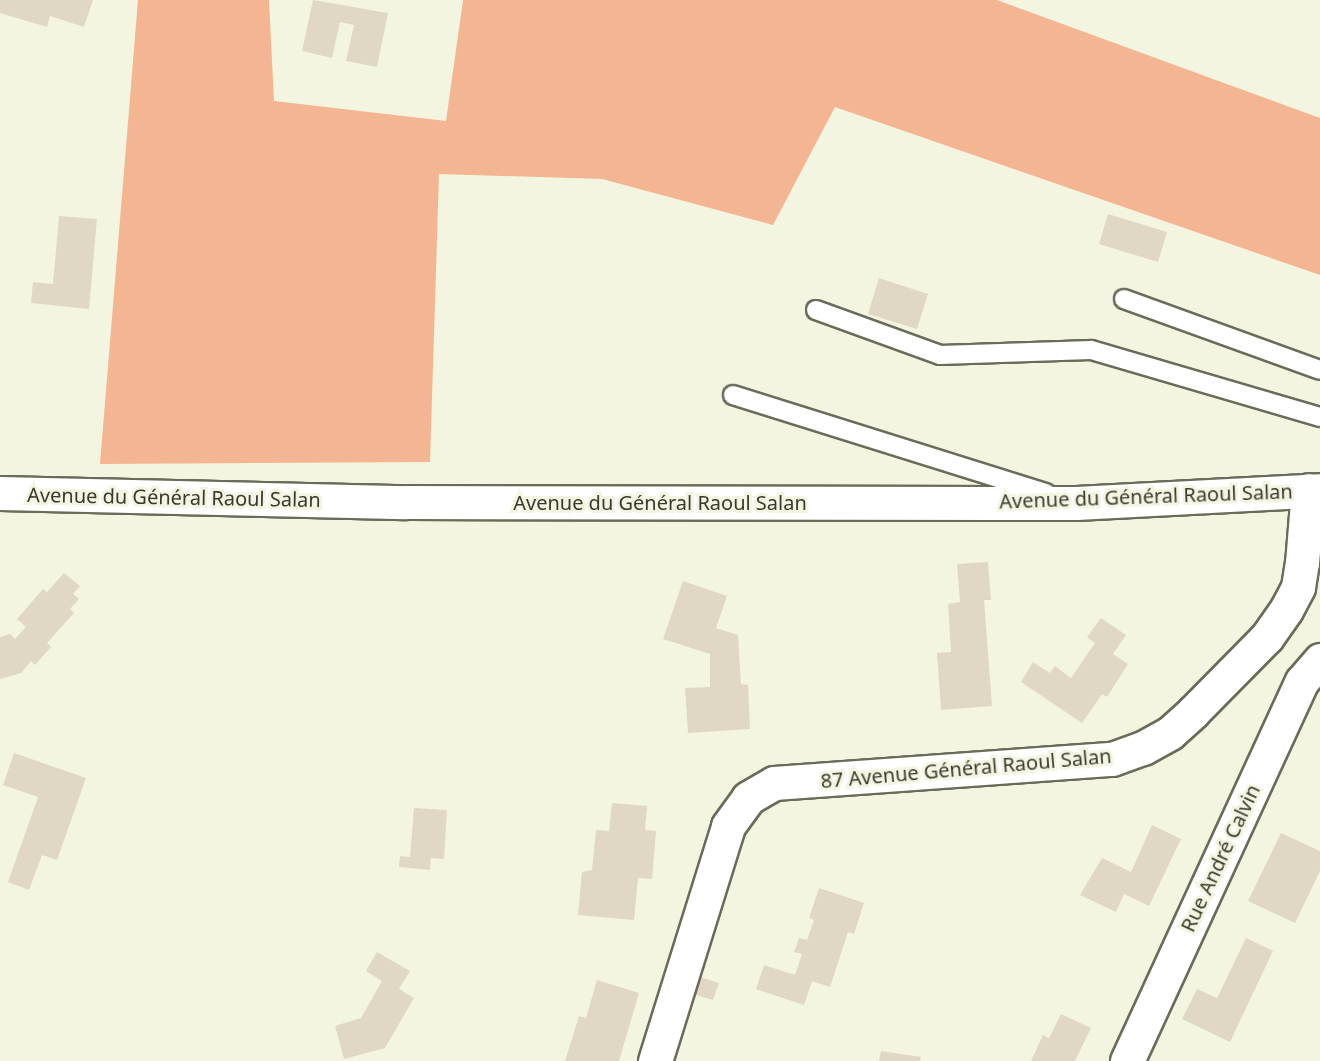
<!DOCTYPE html>
<html>
<head>
<meta charset="utf-8">
<style>
	body { margin:0 }
	#map { position:relative; width:1320px; height:1061px; overflow:hidden; background:#f4f5e0; font-family:"Noto Sans",sans-serif }
	div>[style] { position:absolute }
	.green>* { inset:0; background:#f3b592 }
	.building>* { inset:0; background:#e1d7c5 }
	.roads { filter:drop-shadow(2px 0 #6a6b59) drop-shadow(-2px 0 #6a6b59) drop-shadow(0 2px #6a6b59) drop-shadow(0 -2px #6a6b59) }
	.lane>* { height:18px; margin:-9px; padding:0 9px; transform-origin:9px; border-radius:9px; background:#fff }
	.street>* { height:33px; margin:-16.5px; padding:0 16.5px; transform-origin:16.5px; border-radius:16.5px; background:#fff }
	.secondary>* { height:33px; margin:-16.5px; padding:0 16.5px; transform-origin:16.5px; border-radius:16.5px; background:#fff }
	span { translate:-50% -50%; white-space:nowrap; text-align:center; line-height:1.15; -webkit-text-stroke:6px #f4f5e0; paint-order:stroke }
	.street-label { font-size:20px; color:#393931 }
</style>
</head>
<body>
<div id="map">
	<div class="green">
		<i style="clip-path:polygon(138px 0,269px 0,274px 101px,446px 121px,463px 0,997px 0,1320px 118px,1320px 275px,835px 107px,773px 225px,602px 179px,439px 174px,430px 462px,100px 464px)"></i>
	</div>
	<div class="building">
		<i style="clip-path:polygon(0 0,93px 0,84px 27px,50px 16px,47px 27px,0 13px)"></i>
		<i style="clip-path:polygon(313px 0,388px 13px,377px 67px,346px 61px,354px 25px,340px 22px,332px 58px,302px 51px)"></i>
		<i style="clip-path:polygon(1108px 214px,1167px 232px,1158px 262px,1099px 244px)"></i>
		<i style="clip-path:polygon(59px 216px,97px 219px,89px 309px,31px 303px,33px 282px,53px 284px)"></i>
		<i style="clip-path:polygon(879px 278px,928px 294px,917px 329px,868px 314px)"></i>
		<i style="clip-path:polygon(988px 562px,991px 600px,984px 600px,992px 706px,941px 710px,937px 653px,951px 652px,948px 604px,960px 602px,957px 564px)"></i>
		<i style="clip-path:polygon(64px 573px,80px 586px,73px 594px,79px 599px,70px 609px,74px 613px,47px 643px,51px 647px,35px 665px,31px 661px,21px 673px,0 679px,0 637px,10px 634px,15px 639px,26px 627px,17px 619px,43px 589px,47px 592px)"></i>
		<i style="clip-path:polygon(683px 581px,727px 596px,716px 628px,738px 635px,741px 684px,748px 685px,750px 729px,688px 733px,685px 688px,710px 687px,710px 654px,663px 639px)"></i>
		<i style="clip-path:polygon(1101px 618px,1126px 635px,1113px 654px,1128px 664px,1107px 697px,1102px 694px,1082px 723px,1021px 682px,1033px 662px,1050px 673px,1055px 666px,1071px 678px,1095px 643px,1087px 637px)"></i>
		<i style="clip-path:polygon(14px 753px,86px 778px,57px 860px,42px 855px,29px 890px,8px 882px,38px 797px,3px 785px)"></i>
		<i style="clip-path:polygon(612px 803px,647px 806px,645px 830px,656px 831px,652px 879px,638px 878px,634px 920px,578px 915px,582px 872px,592px 870px,596px 830px,609px 831px)"></i>
		<i style="clip-path:polygon(414px 808px,447px 810px,444px 859px,431px 858px,430px 870px,399px 867px,400px 856px,410px 857px)"></i>
		<i style="clip-path:polygon(1152px 825px,1181px 839px,1149px 906px,1124px 894px,1116px 912px,1080px 895px,1102px 858px,1131px 872px)"></i>
		<i style="clip-path:polygon(1281px 833px,1320px 851px,1320px 871px,1295px 923px,1248px 901px)"></i>
		<i style="clip-path:polygon(819px 888px,864px 903px,854px 934px,848px 932px,830px 987px,812px 981px,804px 1005px,756px 989px,764px 965px,795px 975px,802px 954px,794px 952px,799px 938px,807px 940px,814px 920px,809px 918px)"></i>
		<i style="clip-path:polygon(1246px 938px,1273px 951px,1230px 1042px,1182px 1019px,1197px 989px,1217px 998px)"></i>
		<i style="clip-path:polygon(377px 952px,410px 971px,399px 989px,414px 998px,385px 1048px,344px 1059px,335px 1026px,361px 1018px,382px 981px,366px 971px)"></i>
		<i style="clip-path:polygon(691px 974px,719px 983px,713px 1000px,686px 992px)"></i>
		<i style="clip-path:polygon(597px 980px,639px 993px,619px 1061px,565px 1061px,579px 1016px,586px 1018px)"></i>
		<i style="clip-path:polygon(1061px 1014px,1091px 1028px,1075px 1061px,1031px 1061px,1043px 1035px,1049px 1038px)"></i>
		<i style="clip-path:polygon(881px 1051px,921px 1057px,920px 1061px,879px 1061px)"></i>
	</div>
	<div class="roads">
		<div class="lane">
			<i style="left:1124px;top:299px;width:208px;rotate:19.9deg"></i>
			<i style="left:816px;top:310px;width:132px;rotate:19.9deg"></i>
			<i style="left:940px;top:355px;width:151px;rotate:-1.9deg"></i>
			<i style="left:1091px;top:350px;width:239px;rotate:16.3deg"></i>
			<i style="left:733px;top:395px;width:328px;rotate:17.4deg"></i>
		</div>
		<div class="street">
			<i style="left:655px;top:1061px;width:246px;rotate:-72.7deg"></i>
			<i style="left:728px;top:826px;width:34px;rotate:-54deg"></i>
			<i style="left:748px;top:798px;width:30px;rotate:-30deg"></i>
			<i style="left:774px;top:783px;width:339px;rotate:-4.1deg"></i>
			<i style="left:1112px;top:759px;width:33px;rotate:-20deg"></i>
			<i style="left:1143px;top:748px;width:31px;rotate:-29deg"></i>
			<i style="left:1170px;top:733px;width:31px;rotate:-42deg"></i>
			<i style="left:1193px;top:712px;width:105px;rotate:-45.4deg"></i>
			<i style="left:1267px;top:637px;width:33px;rotate:-55deg"></i>
			<i style="left:1286px;top:610px;width:26px;rotate:-62deg"></i>
			<i style="left:1298px;top:587px;width:24px;rotate:-81deg"></i>
			<i style="left:1302px;top:563px;width:73px;rotate:-85.3deg"></i>
			<i style="left:1127px;top:1061px;width:418px;rotate:-65.3deg"></i>
			<i style="left:1302px;top:681px;width:28px;rotate:-49deg"></i>
		</div>
		<div class="secondary">
			<i style="left:0;top:493px;width:406px;rotate:1.3deg"></i>
			<i style="left:406px;top:502px;width:670px;rotate:0.09deg"></i>
			<i style="left:1076px;top:503px;width:244px;rotate:-3deg"></i>
		</div>
	</div>
	<div class="street-label">
		<span style="left:1146px;top:496px;rotate:-2deg">Avenue du Général Raoul Salan</span>
		<span style="left:174px;top:497px;rotate:1deg">Avenue du Général Raoul Salan</span>
		<span style="left:660px;top:502px">Avenue du Général Raoul Salan</span>
		<span style="left:966px;top:768px;rotate:-5deg">87 Avenue Général Raoul Salan</span>
		<span style="left:1220px;top:858px;rotate:-65deg">Rue André Calvin</span>
	</div>
</div>
</body>
</html>
